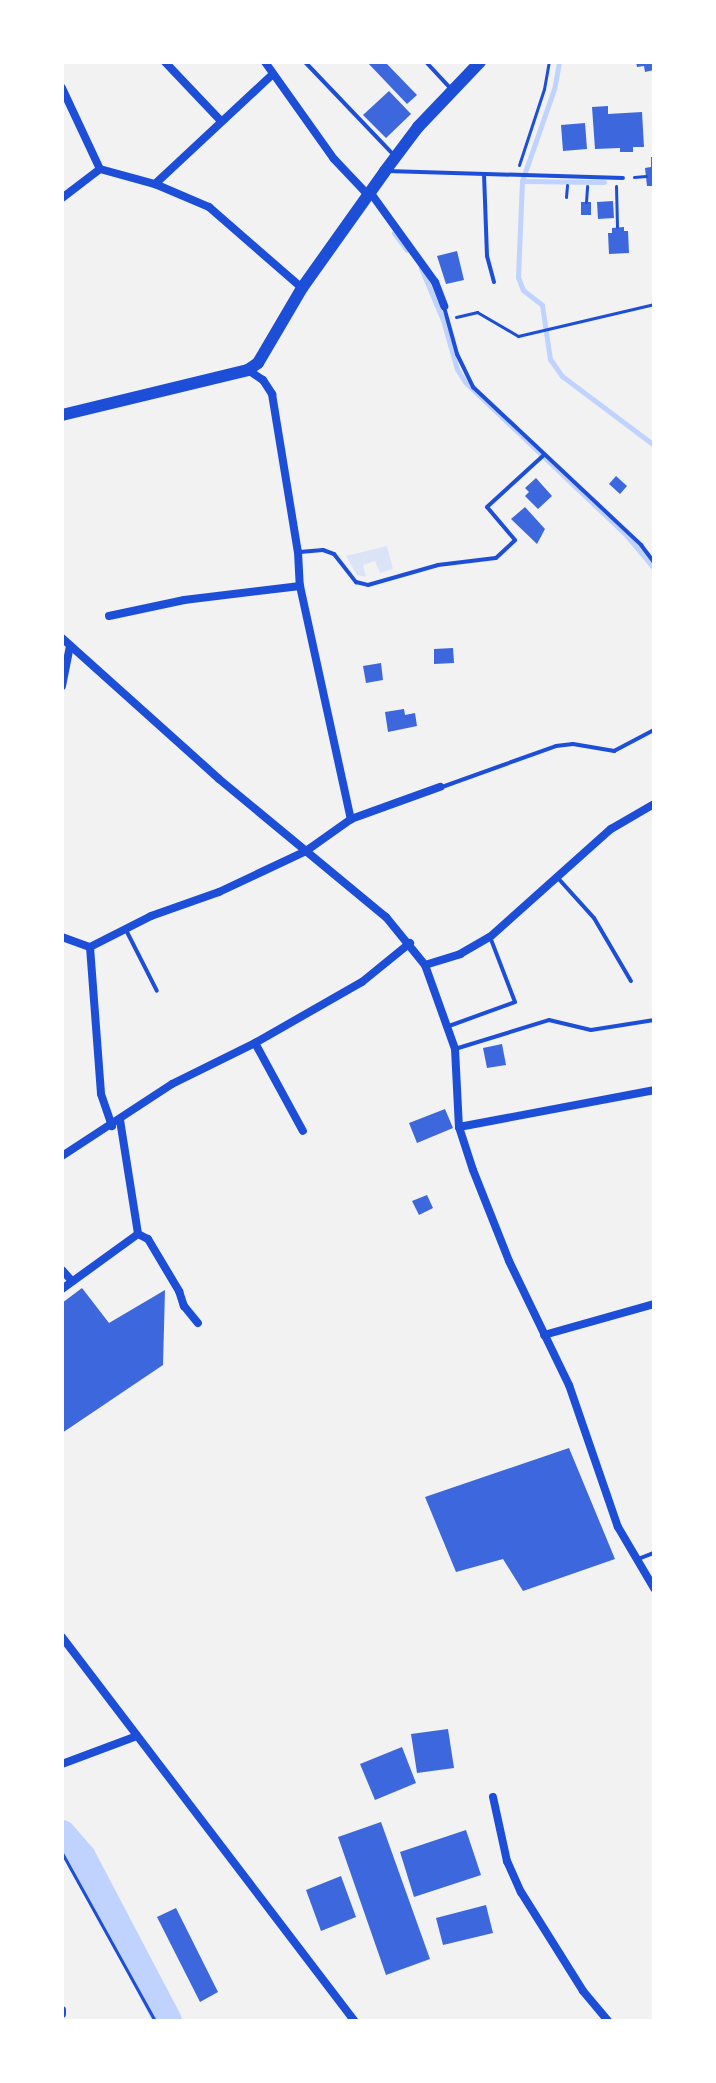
<!DOCTYPE html>
<html>
<head>
<meta charset="utf-8">
<style>
	body { margin:0 }
	#map { position:relative; width:716px; height:2083px; overflow:hidden; background:#f2f2f2; font-family:Poppins,sans-serif }
	div>[style] { position:absolute }
	.green>* { inset:0; background:#dbe4f7 }
	.stream>* { height:5px; margin:-2.5px; padding:0 2.5px; transform-origin:2.5px; border-radius:2.5px; background:#bfd3fe }
	.river>* { height:28px; margin:-14px; padding:0 14px; transform-origin:14px; border-radius:14px; background:#bfd3fe }
	.building>* { inset:0; background:#3d67dc }
	.path>* { height:3px; margin:-1.5px; padding:0 1.5px; transform-origin:1.5px; border-radius:1.5px; background:#1d4ed8 }
	.service>* { height:4px; margin:-2px; padding:0 2px; transform-origin:2px; border-radius:2px; background:#1d4ed8 }
	.minor>* { height:8px; margin:-4px; padding:0 4px; transform-origin:4px; border-radius:4px; background:#1d4ed8 }
	.secondary>* { height:12px; margin:-6px; padding:0 6px; transform-origin:6px; border-radius:6px; background:#1d4ed8 }
	span { translate:-50% -50%; white-space:nowrap; text-align:center; line-height:1.15; -webkit-text-stroke:6px #fff; paint-order:stroke }
	.frame { position:absolute; inset:0; border:64px solid #fff; pointer-events:none }
</style>
</head>
<body>
<div id="map">
	<div class="green">
		<i style="clip-path:polygon(387px 546px,393px 569px,380px 573px,375px 561px,363px 565px,366px 577px,357px 575px,346px 556px)"></i>
	</div>
	<div class="stream">
		<i style="left:559px;top:62px;width:27px;rotate:100deg"></i>
		<i style="left:554px;top:89px;width:97px;rotate:109.2deg"></i>
		<i style="left:522px;top:181px;width:96px;rotate:92.4deg"></i>
		<i style="left:518px;top:277px;width:14px;rotate:69deg"></i>
		<i style="left:523px;top:290px;width:24px;rotate:38deg"></i>
		<i style="left:542px;top:305px;width:55px;rotate:81.6deg"></i>
		<i style="left:550px;top:359px;width:21px;rotate:55deg"></i>
		<i style="left:562px;top:376px;width:115px;rotate:36.9deg"></i>
		<i style="left:522px;top:181px;width:82px;rotate:0.7deg"></i>
		<i style="left:394px;top:233px;width:21px;rotate:53deg"></i>
		<i style="left:421px;top:268px;width:56px;rotate:67.1deg"></i>
		<i style="left:443px;top:320px;width:51px;rotate:74.1deg"></i>
		<i style="left:457px;top:369px;width:15px;rotate:58deg"></i>
		<i style="left:465px;top:382px;width:224px;rotate:43.5deg"></i>
		<i style="left:627px;top:536px;width:40px;rotate:50deg"></i>
	</div>
	<div class="river">
		<i style="left:62px;top:1834px;width:30px;rotate:49deg"></i>
		<i style="left:82px;top:1857px;width:185px;rotate:62.3deg"></i>
	</div>
	<div class="building">
		<i style="clip-path:polygon(367px 62px,385px 62px,417px 95px,407px 104px)"></i>
		<i style="clip-path:polygon(636px 62px,654px 62px,654px 70px,645px 72px,644px 66px,637px 67px)"></i>
		<i style="clip-path:polygon(389px 91px,411px 114px,386px 138px,363px 115px)"></i>
		<i style="clip-path:polygon(608px 106px,608px 114px,642px 112px,644px 147px,633px 147px,633px 152px,620px 152px,620px 148px,595px 149px,592px 107px)"></i>
		<i style="clip-path:polygon(585px 123px,587px 149px,563px 151px,561px 125px)"></i>
		<i style="clip-path:polygon(651px 157px,654px 157px,654px 186px,647px 186px,645px 168px,651px 167px)"></i>
		<i style="clip-path:polygon(613px 201px,614px 218px,598px 219px,597px 202px)"></i>
		<i style="clip-path:polygon(581px 202px,591px 202px,591px 215px,581px 215px)"></i>
		<i style="clip-path:polygon(624px 227px,624px 231px,628px 231px,629px 253px,609px 254px,608px 233px,612px 233px,612px 228px)"></i>
		<i style="clip-path:polygon(457px 251px,464px 280px,446px 284px,437px 256px)"></i>
		<i style="clip-path:polygon(616px 476px,627px 486px,620px 494px,609px 484px)"></i>
		<i style="clip-path:polygon(536px 478px,552px 496px,538px 509px,525px 496px,529px 492px,525px 488px)"></i>
		<i style="clip-path:polygon(525px 507px,545px 529px,537px 544px,511px 519px)"></i>
		<i style="clip-path:polygon(453px 648px,454px 663px,434px 664px,434px 649px)"></i>
		<i style="clip-path:polygon(381px 663px,383px 680px,366px 683px,363px 666px)"></i>
		<i style="clip-path:polygon(404px 709px,405px 715px,415px 713px,417px 726px,388px 732px,385px 712px)"></i>
		<i style="clip-path:polygon(502px 1044px,506px 1065px,487px 1068px,483px 1048px)"></i>
		<i style="clip-path:polygon(445px 1109px,453px 1128px,417px 1143px,409px 1123px)"></i>
		<i style="clip-path:polygon(427px 1195px,433px 1208px,419px 1215px,412px 1201px)"></i>
		<i style="clip-path:polygon(82px 1288px,109px 1323px,165px 1290px,163px 1365px,62px 1433px,62px 1303px)"></i>
		<i style="clip-path:polygon(569px 1448px,615px 1559px,523px 1591px,503px 1559px,456px 1572px,425px 1497px)"></i>
		<i style="clip-path:polygon(448px 1729px,454px 1768px,417px 1773px,411px 1734px)"></i>
		<i style="clip-path:polygon(402px 1747px,416px 1783px,375px 1800px,360px 1764px)"></i>
		<i style="clip-path:polygon(381px 1822px,430px 1959px,386px 1975px,338px 1837px)"></i>
		<i style="clip-path:polygon(466px 1830px,481px 1875px,414px 1897px,400px 1852px)"></i>
		<i style="clip-path:polygon(341px 1876px,356px 1917px,321px 1931px,306px 1890px)"></i>
		<i style="clip-path:polygon(486px 1905px,493px 1933px,443px 1945px,436px 1918px)"></i>
		<i style="clip-path:polygon(176px 1908px,218px 1992px,200px 2002px,157px 1917px)"></i>
	</div>
	<div class="path">
		<i style="left:519px;top:165px;width:80px;rotate:-71.8deg"></i>
		<i style="left:544px;top:89px;width:27px;rotate:-80deg"></i>
		<i style="left:634px;top:177px;width:12px;rotate:-5deg"></i>
		<i style="left:616px;top:186px;width:41px;rotate:88.6deg"></i>
		<i style="left:566px;top:197px;width:12px;rotate:-85deg"></i>
		<i style="left:586px;top:202px;width:16px;rotate:-86deg"></i>
		<i style="left:456px;top:317px;width:22px;rotate:-13deg"></i>
		<i style="left:477px;top:312px;width:48px;rotate:30.3deg"></i>
		<i style="left:518px;top:336px;width:140px;rotate:-13.2deg"></i>
		<i style="left:62px;top:1853px;width:192px;rotate:61deg"></i>
	</div>
	<div class="service">
		<i style="left:305px;top:62px;width:129px;rotate:46.3deg"></i>
		<i style="left:426px;top:62px;width:37px;rotate:47deg"></i>
		<i style="left:387px;top:171px;width:236px;rotate:1.7deg"></i>
		<i style="left:484px;top:174px;width:82px;rotate:87.9deg"></i>
		<i style="left:487px;top:256px;width:27px;rotate:75deg"></i>
		<i style="left:444px;top:307px;width:49px;rotate:74.5deg"></i>
		<i style="left:457px;top:354px;width:37px;rotate:64deg"></i>
		<i style="left:473px;top:387px;width:231px;rotate:43.2deg"></i>
		<i style="left:641px;top:545px;width:21px;rotate:53deg"></i>
		<i style="left:300px;top:552px;width:23px;rotate:-5deg"></i>
		<i style="left:323px;top:550px;width:12px;rotate:20deg"></i>
		<i style="left:334px;top:554px;width:36px;rotate:52deg"></i>
		<i style="left:356px;top:582px;width:12px;rotate:14deg"></i>
		<i style="left:368px;top:585px;width:73px;rotate:-15.9deg"></i>
		<i style="left:438px;top:565px;width:58px;rotate:-6.9deg"></i>
		<i style="left:496px;top:558px;width:26px;rotate:-43deg"></i>
		<i style="left:515px;top:540px;width:43px;rotate:-130.3deg"></i>
		<i style="left:487px;top:507px;width:77px;rotate:-42.4deg"></i>
		<i style="left:442px;top:787px;width:121px;rotate:-19.8deg"></i>
		<i style="left:556px;top:746px;width:17px;rotate:-7deg"></i>
		<i style="left:573px;top:744px;width:42px;rotate:9.7deg"></i>
		<i style="left:614px;top:751px;width:45px;rotate:-27.7deg"></i>
		<i style="left:557px;top:877px;width:55px;rotate:47.9deg"></i>
		<i style="left:594px;top:918px;width:73px;rotate:59.6deg"></i>
		<i style="left:126px;top:930px;width:68px;rotate:63.1deg"></i>
		<i style="left:449px;top:1026px;width:70px;rotate:-20deg"></i>
		<i style="left:515px;top:1002px;width:70px;rotate:-111deg"></i>
		<i style="left:455px;top:1049px;width:98px;rotate:-17.1deg"></i>
		<i style="left:549px;top:1020px;width:43px;rotate:13.4deg"></i>
		<i style="left:591px;top:1030px;width:64px;rotate:-9deg"></i>
		<i style="left:638px;top:1559px;width:17px;rotate:-21deg"></i>
	</div>
	<div class="minor">
		<i style="left:165px;top:62px;width:81px;rotate:46.5deg"></i>
		<i style="left:265px;top:62px;width:119px;rotate:54.6deg"></i>
		<i style="left:334px;top:159px;width:50px;rotate:46.6deg"></i>
		<i style="left:62px;top:88px;width:89px;rotate:64.9deg"></i>
		<i style="left:100px;top:169px;width:57px;rotate:15.3deg"></i>
		<i style="left:155px;top:184px;width:59px;rotate:23.1deg"></i>
		<i style="left:209px;top:207px;width:123px;rotate:41.1deg"></i>
		<i style="left:155px;top:184px;width:161px;rotate:-43deg"></i>
		<i style="left:370px;top:192px;width:111px;rotate:54.2deg"></i>
		<i style="left:435px;top:282px;width:26px;rotate:69deg"></i>
		<i style="left:62px;top:198px;width:48px;rotate:-37.3deg"></i>
		<i style="left:248px;top:370px;width:18px;rotate:34deg"></i>
		<i style="left:263px;top:380px;width:17px;rotate:57deg"></i>
		<i style="left:272px;top:394px;width:160px;rotate:80.7deg"></i>
		<i style="left:298px;top:552px;width:34px;rotate:87deg"></i>
		<i style="left:300px;top:586px;width:239px;rotate:77.7deg"></i>
		<i style="left:109px;top:616px;width:77px;rotate:-12deg"></i>
		<i style="left:184px;top:600px;width:117px;rotate:-6.9deg"></i>
		<i style="left:62px;top:638px;width:211px;rotate:41.9deg"></i>
		<i style="left:219px;top:779px;width:217px;rotate:39.6deg"></i>
		<i style="left:386px;top:917px;width:62px;rotate:50.9deg"></i>
		<i style="left:425px;top:965px;width:89px;rotate:70.3deg"></i>
		<i style="left:455px;top:1049px;width:78px;rotate:87.1deg"></i>
		<i style="left:459px;top:1127px;width:45px;rotate:72deg"></i>
		<i style="left:473px;top:1170px;width:98px;rotate:68.4deg"></i>
		<i style="left:509px;top:1261px;width:138px;rotate:64.2deg"></i>
		<i style="left:569px;top:1385px;width:150px;rotate:71deg"></i>
		<i style="left:618px;top:1527px;width:71px;rotate:59.5deg"></i>
		<i style="left:62px;top:686px;width:41px;rotate:-78.7deg"></i>
		<i style="left:62px;top:937px;width:30px;rotate:20deg"></i>
		<i style="left:90px;top:947px;width:147px;rotate:85.7deg"></i>
		<i style="left:101px;top:1094px;width:34px;rotate:71deg"></i>
		<i style="left:90px;top:947px;width:68px;rotate:-26.9deg"></i>
		<i style="left:151px;top:916px;width:72px;rotate:-19.4deg"></i>
		<i style="left:219px;top:892px;width:96px;rotate:-25.2deg"></i>
		<i style="left:306px;top:851px;width:55px;rotate:-35.4deg"></i>
		<i style="left:351px;top:819px;width:95px;rotate:-19.8deg"></i>
		<i style="left:425px;top:965px;width:37px;rotate:-17deg"></i>
		<i style="left:460px;top:954px;width:34px;rotate:-30deg"></i>
		<i style="left:490px;top:937px;width:162px;rotate:-41.8deg"></i>
		<i style="left:611px;top:829px;width:50px;rotate:-30.2deg"></i>
		<i style="left:255px;top:1043px;width:100px;rotate:61.4deg"></i>
		<i style="left:120px;top:1120px;width:115px;rotate:81deg"></i>
		<i style="left:459px;top:1127px;width:198px;rotate:-10.7deg"></i>
		<i style="left:62px;top:1156px;width:131px;rotate:-33.2deg"></i>
		<i style="left:172px;top:1084px;width:93px;rotate:-26.3deg"></i>
		<i style="left:255px;top:1043px;width:123px;rotate:-29.7deg"></i>
		<i style="left:362px;top:982px;width:62px;rotate:-39.1deg"></i>
		<i style="left:62px;top:1270px;width:15px;rotate:48deg"></i>
		<i style="left:62px;top:1289px;width:94px;rotate:-35.9deg"></i>
		<i style="left:138px;top:1234px;width:11px;rotate:27deg"></i>
		<i style="left:148px;top:1239px;width:61px;rotate:59.2deg"></i>
		<i style="left:179px;top:1291px;width:16px;rotate:72deg"></i>
		<i style="left:184px;top:1306px;width:22px;rotate:51deg"></i>
		<i style="left:544px;top:1335px;width:114px;rotate:-15.7deg"></i>
		<i style="left:62px;top:1637px;width:483px;rotate:52.7deg"></i>
		<i style="left:62px;top:1764px;width:80px;rotate:-20.5deg"></i>
		<i style="left:493px;top:1797px;width:66px;rotate:77.7deg"></i>
		<i style="left:507px;top:1861px;width:34px;rotate:66deg"></i>
		<i style="left:521px;top:1892px;width:117px;rotate:57.9deg"></i>
		<i style="left:583px;top:1991px;width:39px;rotate:50deg"></i>
		<i style="left:62px;top:2010px;width:4px;rotate:90deg"></i>
	</div>
	<div class="secondary">
		<i style="left:62px;top:415px;width:191px;rotate:-13.6deg"></i>
		<i style="left:248px;top:370px;width:12px;rotate:-35deg"></i>
		<i style="left:258px;top:363px;width:87px;rotate:-59.6deg"></i>
		<i style="left:302px;top:288px;width:143px;rotate:-54.6deg"></i>
		<i style="left:385px;top:171px;width:55px;rotate:-53.1deg"></i>
		<i style="left:418px;top:127px;width:90px;rotate:-46.4deg"></i>
	</div>
	<div class="frame"></div>
</div>
</body>
</html>
